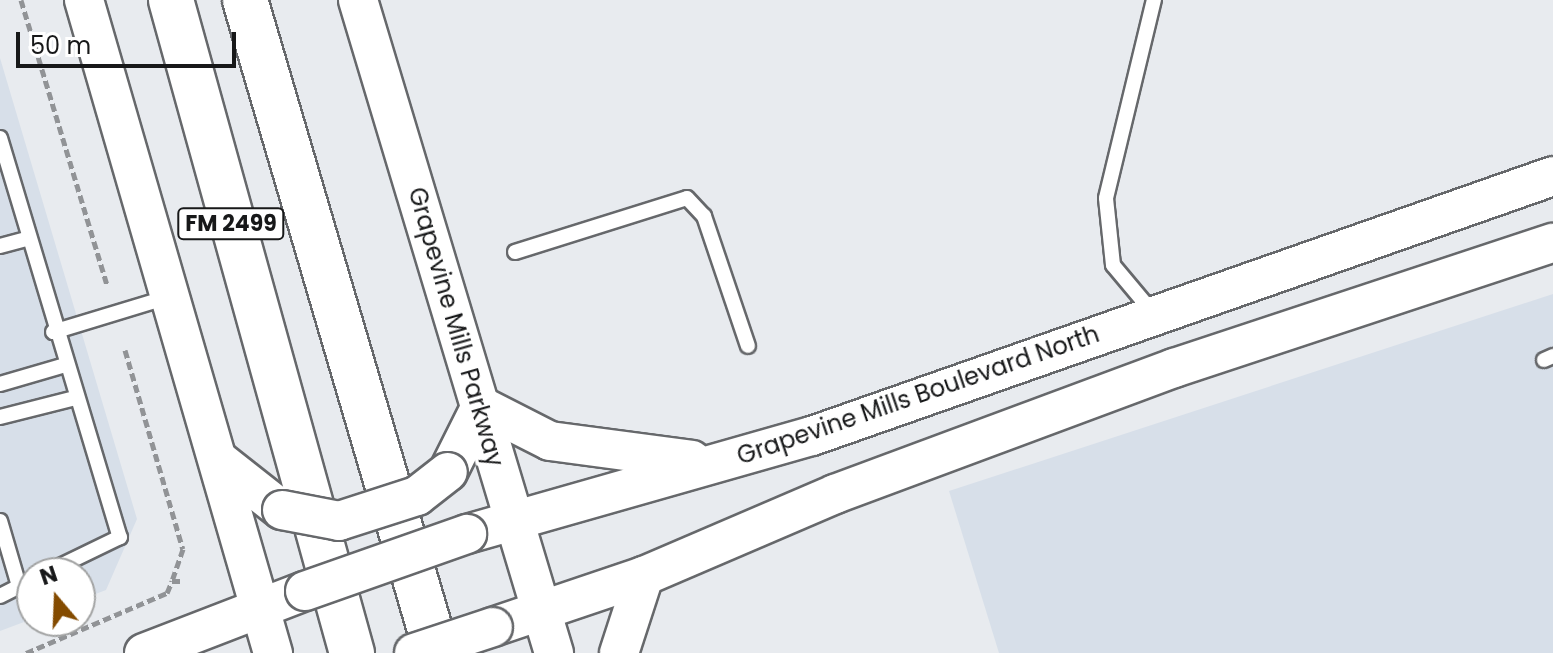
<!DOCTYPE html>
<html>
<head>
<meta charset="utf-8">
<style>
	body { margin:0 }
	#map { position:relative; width:1553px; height:653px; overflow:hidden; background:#e8ebef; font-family:Poppins,sans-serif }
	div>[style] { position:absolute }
	.built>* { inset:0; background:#d7dfe9 }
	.path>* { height:5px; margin-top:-2.5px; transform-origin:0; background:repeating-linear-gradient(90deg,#919396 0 8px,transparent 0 12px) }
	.roads { filter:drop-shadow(2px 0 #66686b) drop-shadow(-2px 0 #66686b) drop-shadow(0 2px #66686b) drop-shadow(0 -2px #66686b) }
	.lane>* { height:14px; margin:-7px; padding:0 7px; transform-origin:7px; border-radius:7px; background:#fff }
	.secondary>* { height:38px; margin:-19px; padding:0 19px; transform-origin:19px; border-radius:19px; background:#fff }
	.highway>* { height:44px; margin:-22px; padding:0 22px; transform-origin:22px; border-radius:22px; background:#fff }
	.bridges { filter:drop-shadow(2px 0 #66686b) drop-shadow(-2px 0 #66686b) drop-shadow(0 2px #66686b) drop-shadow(0 -2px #66686b) }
	.secondary-bridge>* { height:38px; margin:-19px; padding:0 19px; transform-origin:19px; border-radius:19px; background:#fff }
	span { translate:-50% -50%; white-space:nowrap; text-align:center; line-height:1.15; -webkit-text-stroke:7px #fff; paint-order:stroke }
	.shield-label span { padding:2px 6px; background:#fff; border:2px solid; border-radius:6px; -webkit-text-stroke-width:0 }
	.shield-label { font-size:22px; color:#171819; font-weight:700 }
	.street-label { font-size:24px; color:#171819 }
	.north { position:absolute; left:16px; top:557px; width:80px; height:80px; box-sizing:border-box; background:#fff; border:2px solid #a2a3a3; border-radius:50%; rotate:341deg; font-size:22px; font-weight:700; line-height:32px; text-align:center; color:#171819 }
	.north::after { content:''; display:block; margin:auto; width:28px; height:36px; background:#844b00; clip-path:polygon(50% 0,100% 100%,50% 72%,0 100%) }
	.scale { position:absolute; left:16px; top:32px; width:220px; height:36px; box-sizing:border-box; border:4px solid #171819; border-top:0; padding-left:10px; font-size:24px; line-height:28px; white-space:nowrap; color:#171819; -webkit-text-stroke:6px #fff; paint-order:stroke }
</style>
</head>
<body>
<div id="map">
	<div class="built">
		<i style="clip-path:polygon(0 58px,137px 519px,106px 590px,80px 600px,80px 573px,32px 573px,32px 619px,0 631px)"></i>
		<i style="clip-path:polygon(1553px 294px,1553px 653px,999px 653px,949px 491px)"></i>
	</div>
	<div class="path">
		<i style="left:21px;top:0;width:297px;rotate:73.2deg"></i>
		<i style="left:125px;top:350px;width:207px;rotate:73.8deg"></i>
		<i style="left:183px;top:549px;width:34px;rotate:109deg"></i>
		<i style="left:172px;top:581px;width:9px"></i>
		<i style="left:26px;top:653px;width:153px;rotate:-23.1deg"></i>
		<i style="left:167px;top:593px;width:13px;rotate:-67deg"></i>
	</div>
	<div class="roads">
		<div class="lane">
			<i style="left:0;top:138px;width:417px;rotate:73.3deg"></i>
			<i style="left:120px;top:537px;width:82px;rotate:154.1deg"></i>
			<i style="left:0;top:246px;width:30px;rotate:-15deg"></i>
			<i style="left:515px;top:252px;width:180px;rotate:-17.4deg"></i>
			<i style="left:687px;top:198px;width:25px;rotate:47deg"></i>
			<i style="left:704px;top:216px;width:137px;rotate:71.3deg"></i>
			<i style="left:1154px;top:314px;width:64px;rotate:-129.9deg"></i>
			<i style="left:1113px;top:265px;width:67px;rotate:-96deg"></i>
			<i style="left:1106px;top:198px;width:204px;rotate:-76.4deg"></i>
			<i style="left:53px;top:332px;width:120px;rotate:-16.9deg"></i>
			<i style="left:1544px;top:360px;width:10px;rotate:-24deg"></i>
			<i style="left:0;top:384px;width:68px;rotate:-16.3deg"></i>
			<i style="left:0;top:417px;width:77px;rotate:-14.2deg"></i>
			<i style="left:0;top:521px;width:68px;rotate:73.7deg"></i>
			<i style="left:0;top:596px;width:36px;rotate:-27deg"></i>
		</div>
		<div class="secondary">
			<i style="left:84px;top:0;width:680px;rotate:73.86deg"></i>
			<i style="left:358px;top:0;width:682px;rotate:73.29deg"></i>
			<i style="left:221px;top:462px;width:78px;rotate:38.2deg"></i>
			<i style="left:448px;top:472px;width:74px;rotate:-63.4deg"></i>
			<i style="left:481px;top:406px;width:77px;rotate:26.9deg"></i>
			<i style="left:550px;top:441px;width:143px;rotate:7.6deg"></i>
			<i style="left:467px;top:534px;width:359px;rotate:-15.9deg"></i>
			<i style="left:812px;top:436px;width:785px;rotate:-19.33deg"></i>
			<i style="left:493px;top:627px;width:159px;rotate:-18.7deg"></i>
			<i style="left:644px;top:576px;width:208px;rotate:-23.2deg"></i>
			<i style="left:835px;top:494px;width:362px;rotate:-20.4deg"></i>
			<i style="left:1174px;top:368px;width:399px;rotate:-18.3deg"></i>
			<i style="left:144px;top:653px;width:173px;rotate:-21.1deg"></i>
			<i style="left:619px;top:653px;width:81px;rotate:-72deg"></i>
		</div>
		<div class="highway">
			<i style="left:171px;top:0;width:678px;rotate:74.51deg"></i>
			<i style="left:245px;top:0;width:681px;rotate:73.62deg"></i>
		</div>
	</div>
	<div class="bridges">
		<div class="secondary-bridge">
			<i style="left:282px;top:510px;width:58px;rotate:10.9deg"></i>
			<i style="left:339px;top:521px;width:82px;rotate:-17.8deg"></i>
			<i style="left:417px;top:496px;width:39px;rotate:-38deg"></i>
			<i style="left:305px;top:591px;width:172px;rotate:-19.4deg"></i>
			<i style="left:414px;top:653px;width:83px;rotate:-18.2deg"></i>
		</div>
	</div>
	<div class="shield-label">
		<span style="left:231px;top:224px">FM 2499</span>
	</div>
	<div class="street-label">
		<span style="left:456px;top:327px;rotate:74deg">Grapevine Mills Parkway</span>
		<span style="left:918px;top:395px;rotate:-19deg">Grapevine Mills Boulevard North</span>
	</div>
	<div class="north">N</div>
	<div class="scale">50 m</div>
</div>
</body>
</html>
